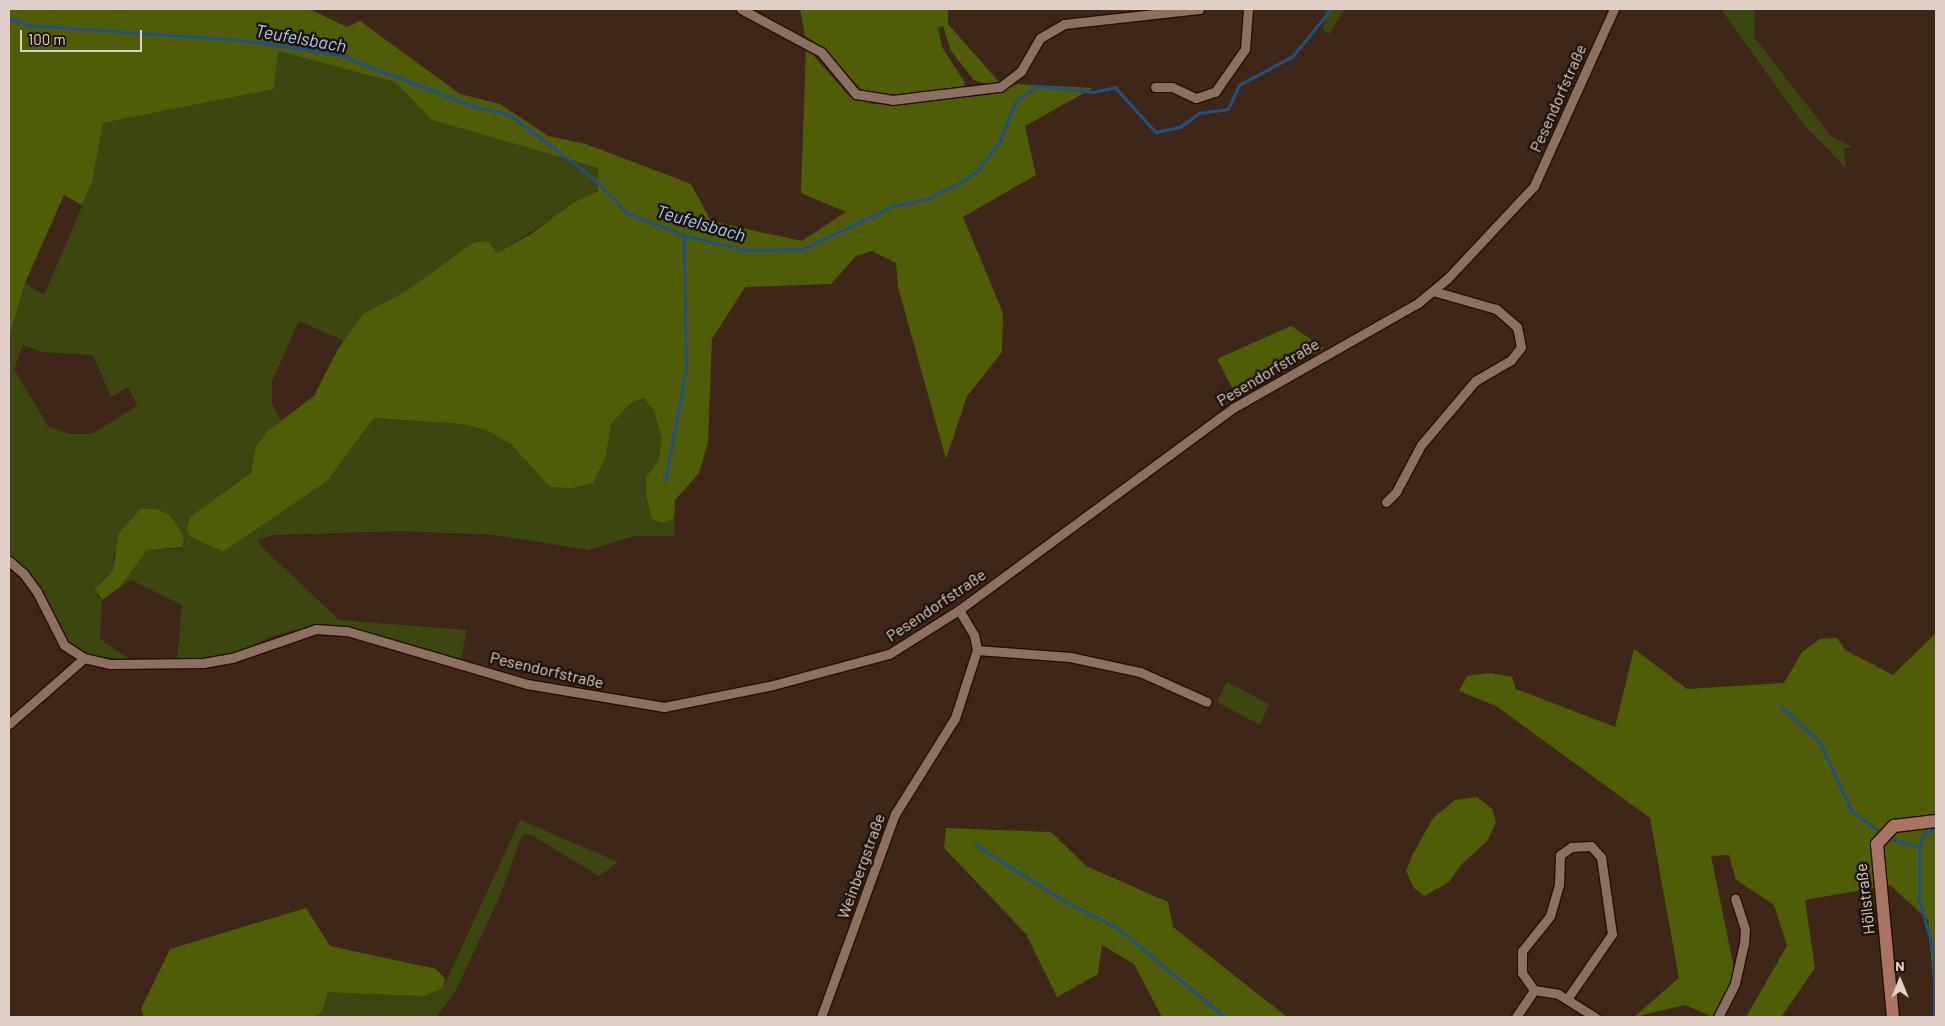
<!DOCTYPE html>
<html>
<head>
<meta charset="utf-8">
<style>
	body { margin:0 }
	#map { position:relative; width:1945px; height:1026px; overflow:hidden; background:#3e2619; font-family:Barlow,sans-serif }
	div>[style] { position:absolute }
	.green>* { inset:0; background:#3c470f }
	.forest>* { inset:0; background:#4f5e06 }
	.stream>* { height:2.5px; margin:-1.25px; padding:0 1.25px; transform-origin:1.25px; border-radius:1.25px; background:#215087 }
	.roads { filter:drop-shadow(1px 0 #240e03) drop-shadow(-1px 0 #240e03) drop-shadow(0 1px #240e03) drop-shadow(0 -1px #240e03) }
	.street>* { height:9px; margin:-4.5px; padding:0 4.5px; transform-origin:4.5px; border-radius:4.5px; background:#8c7061 }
	.secondary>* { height:12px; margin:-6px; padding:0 6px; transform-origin:6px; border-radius:6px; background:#aa7464 }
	span { translate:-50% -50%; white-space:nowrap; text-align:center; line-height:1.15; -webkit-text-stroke:5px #1d120c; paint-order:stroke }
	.street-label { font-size:16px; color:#e0d0c8 }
	.water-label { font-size:18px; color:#a4cbfb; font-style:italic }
	.frame { position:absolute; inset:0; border:10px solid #e0d0c8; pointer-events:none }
	.north { position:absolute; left:1875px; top:956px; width:50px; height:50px; -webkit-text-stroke:4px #1d120c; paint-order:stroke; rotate:0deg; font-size:14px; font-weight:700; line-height:20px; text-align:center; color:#e0d0c8 }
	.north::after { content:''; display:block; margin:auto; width:18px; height:22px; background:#e0d0c8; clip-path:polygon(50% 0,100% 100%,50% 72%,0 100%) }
	.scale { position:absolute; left:20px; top:30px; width:122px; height:22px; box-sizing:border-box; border:2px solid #e0d0c8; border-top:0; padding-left:6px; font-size:15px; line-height:18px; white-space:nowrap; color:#e0d0c8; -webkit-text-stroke:4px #1d120c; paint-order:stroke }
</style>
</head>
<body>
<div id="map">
	<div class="green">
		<i style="clip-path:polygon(1326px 9px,1345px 9px,1329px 34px,1323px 30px)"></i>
		<i style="clip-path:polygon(1721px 9px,1755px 9px,1754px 37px,1831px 136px,1852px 147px,1844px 149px,1846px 168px,1804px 125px)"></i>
		<i style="clip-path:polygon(evenodd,278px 51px,395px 82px,432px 120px,598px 168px,598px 190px,497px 253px,363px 314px,344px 341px,299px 321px,272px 381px,272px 404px,281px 420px,256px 446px,251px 473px,190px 517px,193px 536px,328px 480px,374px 418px,462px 424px,486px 430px,512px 445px,530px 463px,606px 456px,611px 424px,632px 402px,644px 398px,654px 411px,662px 439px,658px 462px,646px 477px,664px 523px,674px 518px,675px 536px,634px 536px,589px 550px,495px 535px,400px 531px,274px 535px,258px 540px,261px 546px,339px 620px,467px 630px,461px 659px,349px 628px,319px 625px,276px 635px,234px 653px,177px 662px,182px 605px,131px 580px,120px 587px,147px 549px,180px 549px,185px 544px,184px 537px,156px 509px,114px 554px,113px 570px,99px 583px,97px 596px,102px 600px,100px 639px,131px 660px,88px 655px,69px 641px,29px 571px,9px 555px,9px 338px,25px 283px,44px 295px,92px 183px,103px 123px,274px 89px,278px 51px,23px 345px,42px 352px,93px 355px,111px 397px,128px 387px,137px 406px,92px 434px,69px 434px,48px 426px,14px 369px,23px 345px)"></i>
		<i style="clip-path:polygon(1227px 682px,1269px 704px,1260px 725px,1217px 702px)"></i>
		<i style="clip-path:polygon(520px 820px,618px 862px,599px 876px,530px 834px,522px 835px,499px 898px,456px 990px,436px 1017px,315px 1017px,322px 1012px,328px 992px,443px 988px)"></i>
	</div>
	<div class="forest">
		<i style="clip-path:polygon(9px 9px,309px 9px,347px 27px,360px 21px,460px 94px,500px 104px,548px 136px,586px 144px,691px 184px,711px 221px,802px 241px,846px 212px,801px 193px,806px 47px,849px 96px,873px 104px,993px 94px,1018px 84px,1093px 88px,1025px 126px,1036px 175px,963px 217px,1003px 313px,1002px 352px,967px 396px,946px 459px,898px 287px,896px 263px,872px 251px,856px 256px,831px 284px,745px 287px,712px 339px,708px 442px,699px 473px,675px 500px,674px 518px,664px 523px,652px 519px,646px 495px,646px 477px,658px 462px,662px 439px,654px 411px,644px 398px,632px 402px,611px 424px,606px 456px,593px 483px,572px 488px,550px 487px,512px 445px,486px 430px,462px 424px,374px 418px,328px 480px,223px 552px,190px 536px,187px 529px,190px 517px,251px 473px,256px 446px,268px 431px,314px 396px,338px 349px,363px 314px,405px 292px,473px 243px,488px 241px,497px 253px,531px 234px,573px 203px,598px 191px,598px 168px,432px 120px,395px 82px,278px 51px,274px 89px,103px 123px,92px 183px,82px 205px,64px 195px,25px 283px,9px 338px)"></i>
		<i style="clip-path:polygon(800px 9px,948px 9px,948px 24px,999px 82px,990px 85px,974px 80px,951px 51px,943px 26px,938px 28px,942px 47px,965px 83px,963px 88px,885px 96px,863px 92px,824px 48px,805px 36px)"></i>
		<i style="clip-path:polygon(1291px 326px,1324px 348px,1236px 395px,1217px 359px)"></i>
		<i style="clip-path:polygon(141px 509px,156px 509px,170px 515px,184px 537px,183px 547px,147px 550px,120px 587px,102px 600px,95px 589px,113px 570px,119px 533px)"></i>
		<i style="clip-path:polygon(1936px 621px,1936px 1017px,1928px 920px,1890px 885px,1805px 900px,1815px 968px,1781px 1017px,1746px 1017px,1787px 946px,1774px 905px,1736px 880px,1729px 855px,1711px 856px,1735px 973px,1713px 1017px,1685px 1005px,1634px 1017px,1679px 978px,1650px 818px,1496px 706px,1459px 691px,1467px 676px,1490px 673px,1512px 677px,1516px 689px,1615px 727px,1634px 649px,1687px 689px,1784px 683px,1802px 652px,1820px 639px,1837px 638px,1845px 650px,1893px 675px,1935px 634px)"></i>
		<i style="clip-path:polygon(1477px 797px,1492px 809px,1496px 822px,1488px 840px,1461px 865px,1449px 882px,1424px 896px,1414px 888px,1406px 871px,1413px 854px,1433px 818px,1455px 800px)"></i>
		<i style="clip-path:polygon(946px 828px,1051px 832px,1086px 866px,1168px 902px,1173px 927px,1287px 1017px,1162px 1017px,1134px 964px,1102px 945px,1098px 974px,1057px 997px,1026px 934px,944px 848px)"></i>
		<i style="clip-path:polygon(306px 908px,330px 946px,436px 969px,445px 979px,443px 988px,422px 996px,328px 992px,322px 1012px,315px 1017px,144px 1017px,141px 1009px,170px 949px)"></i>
	</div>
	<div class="stream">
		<i style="left:9px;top:18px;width:20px;rotate:20deg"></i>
		<i style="left:28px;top:25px;width:214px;rotate:4deg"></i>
		<i style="left:241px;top:40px;width:97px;rotate:8.3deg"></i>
		<i style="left:337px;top:54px;width:146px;rotate:20.9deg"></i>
		<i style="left:473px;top:106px;width:37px;rotate:13deg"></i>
		<i style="left:509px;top:114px;width:108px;rotate:37.1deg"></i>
		<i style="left:595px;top:179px;width:47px;rotate:46.7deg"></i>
		<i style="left:627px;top:213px;width:61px;rotate:21.1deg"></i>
		<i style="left:684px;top:235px;width:63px;rotate:13.8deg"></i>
		<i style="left:745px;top:250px;width:58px;rotate:-1deg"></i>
		<i style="left:803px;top:249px;width:100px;rotate:-25.5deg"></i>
		<i style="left:893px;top:206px;width:35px;rotate:-12deg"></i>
		<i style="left:927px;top:199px;width:42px;rotate:-26.6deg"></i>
		<i style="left:965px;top:180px;width:15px;rotate:-37deg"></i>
		<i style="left:977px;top:171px;width:39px;rotate:-53deg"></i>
		<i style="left:1000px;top:140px;width:42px;rotate:-67.7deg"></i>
		<i style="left:1016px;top:101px;width:26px;rotate:-36deg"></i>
		<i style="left:1037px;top:86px;width:57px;rotate:6deg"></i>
		<i style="left:1094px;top:92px;width:22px;rotate:-13deg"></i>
		<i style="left:1115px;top:87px;width:61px;rotate:47.7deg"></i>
		<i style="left:1156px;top:132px;width:25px;rotate:-12deg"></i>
		<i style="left:1180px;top:127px;width:24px;rotate:-36deg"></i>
		<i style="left:1199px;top:113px;width:29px;rotate:-8deg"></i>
		<i style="left:1228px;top:109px;width:26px;rotate:-65deg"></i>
		<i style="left:1239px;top:85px;width:61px;rotate:-28.2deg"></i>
		<i style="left:1293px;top:56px;width:60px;rotate:-51deg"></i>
		<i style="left:665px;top:481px;width:114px;rotate:-79.4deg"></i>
		<i style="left:686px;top:369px;width:134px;rotate:-90.9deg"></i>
		<i style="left:1781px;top:706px;width:53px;rotate:42.7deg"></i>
		<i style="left:1820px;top:742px;width:76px;rotate:65.1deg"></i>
		<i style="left:1852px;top:811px;width:36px;rotate:37deg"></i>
		<i style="left:1888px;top:837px;width:33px;rotate:18deg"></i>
		<i style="left:976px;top:845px;width:103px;rotate:32.3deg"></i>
		<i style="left:1063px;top:900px;width:59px;rotate:27deg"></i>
		<i style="left:1116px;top:927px;width:141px;rotate:39.5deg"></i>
		<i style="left:1934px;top:1017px;width:64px;rotate:-90deg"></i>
		<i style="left:1934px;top:953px;width:55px;rotate:-105.8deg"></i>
		<i style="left:1919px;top:900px;width:53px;rotate:-90deg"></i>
		<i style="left:1919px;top:847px;width:13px;rotate:-72deg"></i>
		<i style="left:1923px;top:835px;width:15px;rotate:-32deg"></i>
	</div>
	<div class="roads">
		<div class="street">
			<i style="left:741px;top:9px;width:91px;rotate:28.3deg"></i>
			<i style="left:821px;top:52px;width:55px;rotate:50.2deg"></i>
			<i style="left:856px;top:94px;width:36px;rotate:9deg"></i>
			<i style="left:892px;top:100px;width:109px;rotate:-6.9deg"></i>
			<i style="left:1000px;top:87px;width:26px;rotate:-37deg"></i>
			<i style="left:1021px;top:71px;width:38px;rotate:-60deg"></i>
			<i style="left:1040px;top:38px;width:28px;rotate:-30deg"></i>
			<i style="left:1064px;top:24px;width:136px;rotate:-6.3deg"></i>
			<i style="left:1155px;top:87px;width:17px"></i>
			<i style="left:1172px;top:87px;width:26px;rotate:25deg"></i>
			<i style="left:1196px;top:98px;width:20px;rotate:-18deg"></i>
			<i style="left:1215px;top:92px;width:52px;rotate:-55.1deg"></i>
			<i style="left:1245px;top:49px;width:40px;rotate:-85.7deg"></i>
			<i style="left:1386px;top:502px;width:14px;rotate:-45deg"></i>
			<i style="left:1396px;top:492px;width:53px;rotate:-62deg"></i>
			<i style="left:1421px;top:445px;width:84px;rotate:-49.8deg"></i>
			<i style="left:1475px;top:381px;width:42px;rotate:-30.3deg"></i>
			<i style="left:1511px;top:360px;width:16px;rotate:-52deg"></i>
			<i style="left:1521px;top:347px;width:20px;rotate:-101deg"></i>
			<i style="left:1517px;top:327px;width:28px;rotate:-139deg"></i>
			<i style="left:1496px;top:309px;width:66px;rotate:-164.1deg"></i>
			<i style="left:9px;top:561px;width:20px;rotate:41deg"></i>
			<i style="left:24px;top:574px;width:22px;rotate:54deg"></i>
			<i style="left:37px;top:592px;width:59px;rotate:63deg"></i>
			<i style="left:64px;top:645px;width:24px;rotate:33deg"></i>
			<i style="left:84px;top:658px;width:27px;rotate:13deg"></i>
			<i style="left:110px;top:664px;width:93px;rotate:-0.6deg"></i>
			<i style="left:203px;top:663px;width:29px;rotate:-10deg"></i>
			<i style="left:232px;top:658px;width:89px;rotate:-19deg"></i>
			<i style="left:316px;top:629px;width:31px;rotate:4deg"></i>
			<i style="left:347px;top:631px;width:188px;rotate:16.4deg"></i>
			<i style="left:527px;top:684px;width:139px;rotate:9.5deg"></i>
			<i style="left:664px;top:707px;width:111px;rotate:-11.4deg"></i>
			<i style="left:773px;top:685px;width:120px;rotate:-15deg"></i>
			<i style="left:889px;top:654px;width:83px;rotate:-32.2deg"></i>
			<i style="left:959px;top:610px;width:340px;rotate:-36.4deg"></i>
			<i style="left:1233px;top:408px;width:213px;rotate:-29.6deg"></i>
			<i style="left:1418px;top:303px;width:38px;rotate:-40deg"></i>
			<i style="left:1447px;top:279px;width:127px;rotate:-46.9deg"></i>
			<i style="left:1534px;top:186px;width:194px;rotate:-65.7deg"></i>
			<i style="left:977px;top:650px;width:93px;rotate:4.3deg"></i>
			<i style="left:1070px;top:657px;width:72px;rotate:12.1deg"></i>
			<i style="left:1140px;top:672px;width:73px;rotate:24.1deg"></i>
			<i style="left:9px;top:724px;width:100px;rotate:-41.3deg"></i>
			<i style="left:1534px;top:990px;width:21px;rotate:-125deg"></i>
			<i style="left:1522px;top:973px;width:22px;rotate:-90deg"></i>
			<i style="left:1522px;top:951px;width:45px;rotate:-51.3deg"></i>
			<i style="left:1550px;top:916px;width:33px;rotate:-74deg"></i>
			<i style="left:1559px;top:884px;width:29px;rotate:-88deg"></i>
			<i style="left:1560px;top:855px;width:14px;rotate:-36deg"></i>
			<i style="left:1571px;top:847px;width:20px;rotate:-3deg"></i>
			<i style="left:1591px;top:846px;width:15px;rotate:48deg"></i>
			<i style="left:1601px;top:857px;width:78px;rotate:81.9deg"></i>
			<i style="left:1612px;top:934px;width:79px;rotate:124.7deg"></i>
			<i style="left:821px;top:1017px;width:216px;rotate:-70deg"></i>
			<i style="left:895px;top:814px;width:113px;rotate:-58deg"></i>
			<i style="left:955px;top:718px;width:71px;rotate:-72.1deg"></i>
			<i style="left:977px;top:650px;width:15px;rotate:-101deg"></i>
			<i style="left:974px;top:635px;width:29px;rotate:-121deg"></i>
			<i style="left:1516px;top:1017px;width:32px;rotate:-56deg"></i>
			<i style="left:1534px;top:990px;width:24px;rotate:9deg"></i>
			<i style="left:1558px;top:994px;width:44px;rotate:31.9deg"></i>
			<i style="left:1718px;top:1017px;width:38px;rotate:-63deg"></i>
			<i style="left:1735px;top:983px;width:41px;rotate:-77.3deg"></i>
			<i style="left:1744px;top:943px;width:14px;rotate:-86deg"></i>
			<i style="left:1745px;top:929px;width:32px;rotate:-108deg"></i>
		</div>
		<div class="secondary">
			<i style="left:1893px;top:1017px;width:174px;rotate:-95.3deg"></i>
			<i style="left:1877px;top:844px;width:25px;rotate:-47deg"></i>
			<i style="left:1894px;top:826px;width:42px;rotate:-6.8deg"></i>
		</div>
	</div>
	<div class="street-label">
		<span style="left:1558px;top:98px;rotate:-66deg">Pesendorfstraße</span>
		<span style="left:1268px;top:372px;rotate:-31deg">Pesendorfstraße</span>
		<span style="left:936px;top:605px;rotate:-34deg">Pesendorfstraße</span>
		<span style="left:547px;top:670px;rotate:13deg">Pesendorfstraße</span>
		<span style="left:861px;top:866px;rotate:-70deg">Weinbergstraße</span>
		<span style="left:1865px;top:899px;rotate:-97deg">Höllstraße</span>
	</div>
	<div class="water-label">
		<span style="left:301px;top:38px;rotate:10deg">Teufelsbach</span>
		<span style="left:701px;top:223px;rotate:16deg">Teufelsbach</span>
	</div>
	<div class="frame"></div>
	<div class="north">N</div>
	<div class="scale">100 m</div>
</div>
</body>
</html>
